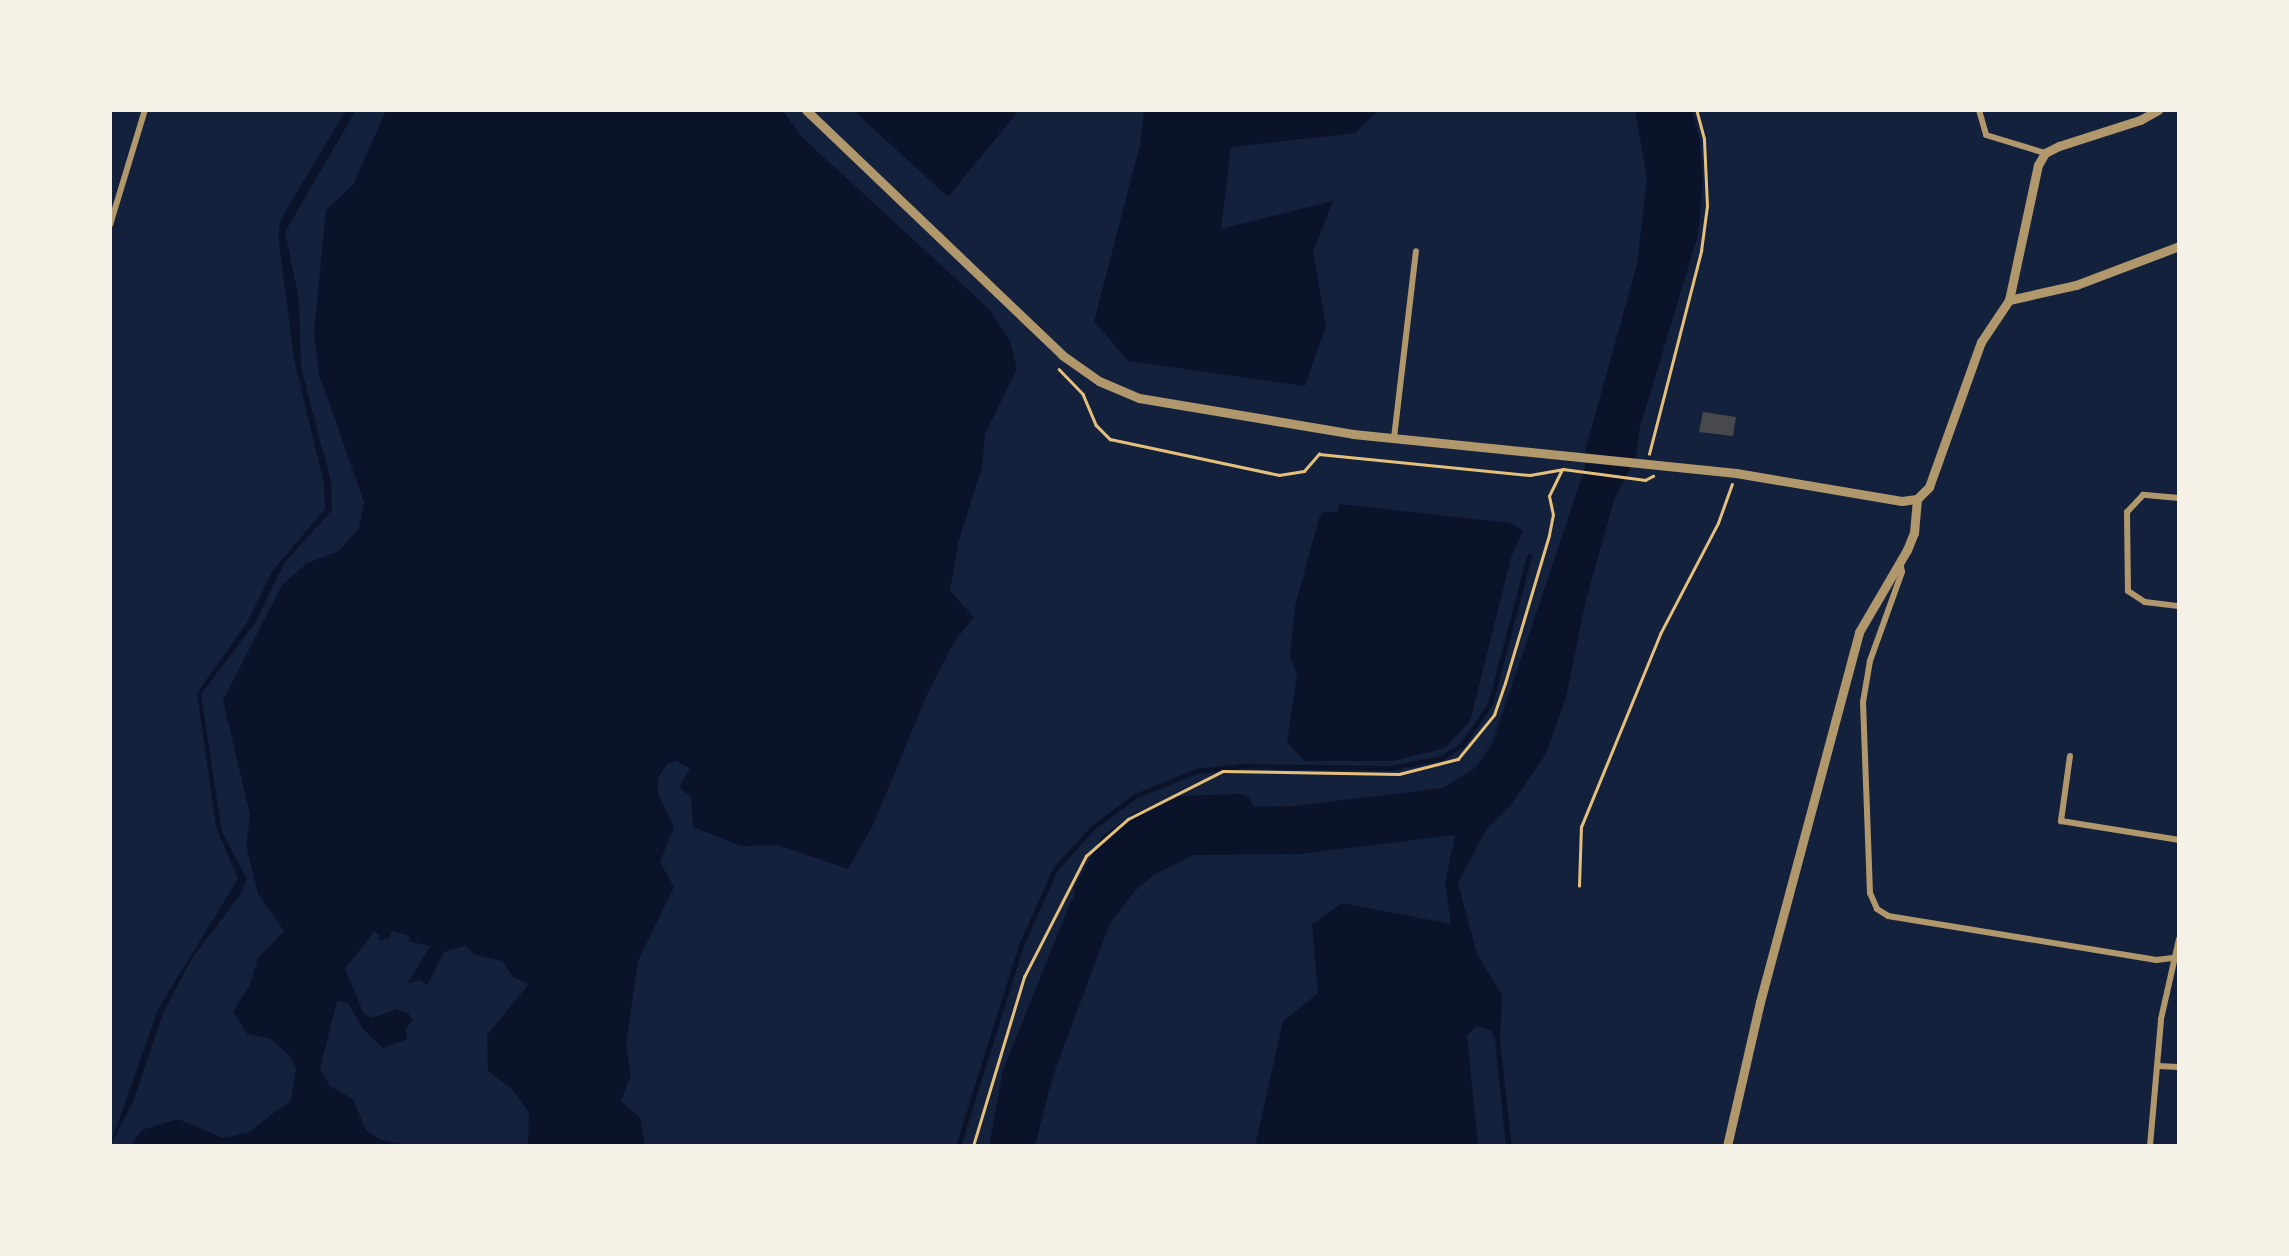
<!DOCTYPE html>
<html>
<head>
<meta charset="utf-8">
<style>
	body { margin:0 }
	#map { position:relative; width:2289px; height:1256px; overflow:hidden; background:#14213d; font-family:Bitter,serif }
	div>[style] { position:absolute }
	.water>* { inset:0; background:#0b132b }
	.stream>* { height:5px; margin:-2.5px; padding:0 2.5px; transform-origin:2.5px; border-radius:2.5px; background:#0b132b }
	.river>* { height:28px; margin:-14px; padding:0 14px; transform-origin:14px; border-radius:14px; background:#0b132b }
	.building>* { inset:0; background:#48494c }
	.path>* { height:2.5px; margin:-1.25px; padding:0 1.25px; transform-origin:1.25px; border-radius:1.25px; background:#e5c07b }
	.minor>* { height:6px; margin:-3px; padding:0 3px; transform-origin:3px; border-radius:3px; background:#b1986c }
	.tertiary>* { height:9px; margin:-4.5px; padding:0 4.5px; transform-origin:4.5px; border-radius:4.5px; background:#b1986c }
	span { translate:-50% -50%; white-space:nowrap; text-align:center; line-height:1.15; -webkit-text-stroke:8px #f6f1e7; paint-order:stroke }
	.frame { position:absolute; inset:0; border:112px solid #f6f1e7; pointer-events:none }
</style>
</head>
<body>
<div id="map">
	<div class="water">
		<i style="clip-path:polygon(346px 110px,356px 110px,285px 232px,299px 299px,301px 367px,331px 482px,332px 510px,285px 562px,255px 623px,201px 694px,222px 832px,247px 879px,239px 897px,192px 958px,164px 1011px,133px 1102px,110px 1146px,158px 1009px,238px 879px,216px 827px,197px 693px,248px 621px,273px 570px,325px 509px,324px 484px,294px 359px,278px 235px,281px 219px)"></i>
		<i style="clip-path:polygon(386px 110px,782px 110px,803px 138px,989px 309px,1010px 341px,1017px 369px,985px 434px,982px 467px,958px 543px,950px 591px,974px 617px,954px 642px,926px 697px,873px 825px,848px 869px,778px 845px,741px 846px,693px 827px,691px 797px,679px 787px,690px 768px,676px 761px,667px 764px,658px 778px,658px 794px,674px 827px,660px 862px,674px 887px,638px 961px,626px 1045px,631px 1075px,621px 1101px,640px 1118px,645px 1146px,528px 1146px,529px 1113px,514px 1091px,488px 1071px,487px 1035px,529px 984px,513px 977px,502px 961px,476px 955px,465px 946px,444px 952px,427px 986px,421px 980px,408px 983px,430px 946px,408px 941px,410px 936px,392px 931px,390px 938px,379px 941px,379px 934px,374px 932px,345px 969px,364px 1014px,373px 1018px,397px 1009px,408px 1013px,413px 1021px,406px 1028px,407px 1039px,383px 1048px,363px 1029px,348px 1003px,337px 1001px,320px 1069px,330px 1086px,353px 1099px,366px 1130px,381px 1140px,412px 1146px,130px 1146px,142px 1130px,178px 1119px,223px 1138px,247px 1133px,291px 1100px,296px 1069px,290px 1056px,271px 1039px,247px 1034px,233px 1011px,249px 987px,258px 958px,284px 931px,258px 894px,246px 845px,250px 815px,223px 700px,282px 585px,307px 563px,339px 551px,359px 528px,364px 502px,319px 374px,314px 332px,326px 210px,353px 185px)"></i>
		<i style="clip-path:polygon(853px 110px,1019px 110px,948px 197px)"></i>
		<i style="clip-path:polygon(1144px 110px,1379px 110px,1355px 133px,1231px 147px,1221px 229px,1333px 201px,1313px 252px,1326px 326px,1305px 386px,1128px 361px,1094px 321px,1140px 145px)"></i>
		<i style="clip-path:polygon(1635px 110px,1692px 110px,1700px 140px,1703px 182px,1698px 235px,1640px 427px,1636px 457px,1614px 500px,1585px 604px,1566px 698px,1546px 754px,1510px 806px,1486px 830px,1458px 883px,1477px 954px,1502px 995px,1500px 1040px,1512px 1146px,1506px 1146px,1495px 1039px,1491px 1030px,1477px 1026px,1467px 1035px,1478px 1146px,1255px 1146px,1283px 1021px,1318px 993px,1312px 924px,1342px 903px,1451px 924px,1445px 884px,1455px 835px,1300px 854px,1194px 855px,1155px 874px,1135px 891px,1110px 923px,1053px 1076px,1035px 1146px,989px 1146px,1003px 1070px,1071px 901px,1090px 875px,1134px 834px,1181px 812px,1214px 807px,1294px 806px,1443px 788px,1475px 768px,1492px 744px,1585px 468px,1585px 451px,1637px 264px,1647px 178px)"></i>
		<i style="clip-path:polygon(1340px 504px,1510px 523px,1523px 531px,1511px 558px,1470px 721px,1445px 748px,1393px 761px,1304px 761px,1287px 742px,1297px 674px,1290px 657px,1295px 606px,1319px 518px,1324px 512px,1337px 512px)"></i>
	</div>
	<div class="stream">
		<i style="left:958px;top:1146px;width:211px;rotate:-72.6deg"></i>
		<i style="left:1021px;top:945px;width:83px;rotate:-65.9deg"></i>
		<i style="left:1055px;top:869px;width:57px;rotate:-47.9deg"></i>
		<i style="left:1093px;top:827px;width:52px;rotate:-36.4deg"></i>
		<i style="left:1135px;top:796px;width:66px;rotate:-22.3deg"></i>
		<i style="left:1196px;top:771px;width:45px;rotate:-6.3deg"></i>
		<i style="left:1241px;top:766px;width:149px;rotate:0.8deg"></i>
		<i style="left:1390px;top:768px;width:52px;rotate:-11.1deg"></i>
		<i style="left:1441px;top:758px;width:25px;rotate:-32deg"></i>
		<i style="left:1462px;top:745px;width:50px;rotate:-55.7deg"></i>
		<i style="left:1490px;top:704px;width:153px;rotate:-75.2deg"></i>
	</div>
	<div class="river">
		<i style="left:1088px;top:891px;width:51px;rotate:-60.9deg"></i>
		<i style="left:1113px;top:846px;width:36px;rotate:-36deg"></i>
		<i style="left:1142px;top:825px;width:40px;rotate:-22deg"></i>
		<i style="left:1179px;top:810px;width:60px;rotate:-1.9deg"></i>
	</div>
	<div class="building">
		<i style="clip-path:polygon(1703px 412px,1736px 417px,1733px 436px,1699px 432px)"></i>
	</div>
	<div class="path">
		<i style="left:1059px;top:369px;width:35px;rotate:46deg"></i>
		<i style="left:1083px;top:394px;width:34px;rotate:67deg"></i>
		<i style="left:1096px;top:425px;width:20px;rotate:45deg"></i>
		<i style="left:1110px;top:439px;width:173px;rotate:12deg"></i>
		<i style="left:1279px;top:475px;width:25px;rotate:-9deg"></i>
		<i style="left:1304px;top:471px;width:23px;rotate:-49deg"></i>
		<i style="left:1319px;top:454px;width:212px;rotate:5.7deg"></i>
		<i style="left:1530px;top:475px;width:34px;rotate:-10deg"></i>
		<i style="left:1563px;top:469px;width:83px;rotate:7.6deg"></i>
		<i style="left:1645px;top:480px;width:9px;rotate:-27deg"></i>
		<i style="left:1649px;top:454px;width:210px;rotate:-75.6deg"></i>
		<i style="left:1701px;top:251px;width:45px;rotate:-82.4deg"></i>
		<i style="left:1707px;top:206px;width:67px;rotate:-92.6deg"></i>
		<i style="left:1704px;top:139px;width:30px;rotate:-105deg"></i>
		<i style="left:1579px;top:886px;width:59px;rotate:-88.1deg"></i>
		<i style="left:1581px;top:827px;width:209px;rotate:-67.7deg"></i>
		<i style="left:1660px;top:634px;width:125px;rotate:-62.4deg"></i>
		<i style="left:1718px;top:523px;width:41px;rotate:-70.3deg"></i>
		<i style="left:973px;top:1146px;width:177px;rotate:-73.2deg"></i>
		<i style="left:1024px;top:977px;width:136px;rotate:-62.9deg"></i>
		<i style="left:1086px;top:856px;width:56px;rotate:-41.4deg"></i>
		<i style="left:1128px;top:819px;width:106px;rotate:-26.8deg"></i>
		<i style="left:1223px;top:771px;width:176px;rotate:1deg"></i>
		<i style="left:1399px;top:774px;width:61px;rotate:-14.3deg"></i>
		<i style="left:1458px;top:759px;width:57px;rotate:-50.7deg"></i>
		<i style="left:1494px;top:715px;width:34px;rotate:-71deg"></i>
		<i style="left:1505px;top:683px;width:154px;rotate:-73.4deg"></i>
		<i style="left:1549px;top:535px;width:20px;rotate:-79deg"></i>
		<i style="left:1553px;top:515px;width:19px;rotate:-102deg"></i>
		<i style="left:1549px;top:496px;width:28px;rotate:-64deg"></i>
	</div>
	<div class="minor">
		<i style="left:1979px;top:110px;width:26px;rotate:74deg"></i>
		<i style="left:1986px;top:135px;width:62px;rotate:17deg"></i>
		<i style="left:110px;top:225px;width:120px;rotate:-73.1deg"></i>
		<i style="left:1394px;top:438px;width:188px;rotate:-83.3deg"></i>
		<i style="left:2179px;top:498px;width:36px;rotate:-175deg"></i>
		<i style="left:2143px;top:495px;width:23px;rotate:133deg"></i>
		<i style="left:2127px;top:512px;width:79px;rotate:89.3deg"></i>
		<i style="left:2128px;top:591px;width:20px;rotate:33deg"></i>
		<i style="left:2145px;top:602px;width:34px;rotate:7deg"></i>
		<i style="left:1900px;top:561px;width:11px;rotate:80deg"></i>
		<i style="left:1902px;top:572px;width:95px;rotate:109.8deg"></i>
		<i style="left:1870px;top:661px;width:42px;rotate:99.7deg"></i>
		<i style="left:1863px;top:702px;width:191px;rotate:87.9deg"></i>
		<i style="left:1870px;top:893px;width:17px;rotate:66deg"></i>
		<i style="left:1877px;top:909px;width:13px;rotate:32deg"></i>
		<i style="left:1888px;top:916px;width:272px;rotate:9.3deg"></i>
		<i style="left:2156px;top:960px;width:23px;rotate:-7deg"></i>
		<i style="left:2070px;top:756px;width:66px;rotate:97.9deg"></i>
		<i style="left:2061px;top:821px;width:120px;rotate:9.1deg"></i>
		<i style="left:2158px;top:1066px;width:21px;rotate:3deg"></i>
		<i style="left:2150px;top:1146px;width:127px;rotate:-85deg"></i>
		<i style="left:2161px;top:1019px;width:82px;rotate:-77.3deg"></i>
	</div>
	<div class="tertiary">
		<i style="left:806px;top:110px;width:354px;rotate:43.7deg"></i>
		<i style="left:1062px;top:355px;width:45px;rotate:35.1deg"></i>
		<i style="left:1099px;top:381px;width:43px;rotate:23deg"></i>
		<i style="left:1139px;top:398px;width:217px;rotate:9.5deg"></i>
		<i style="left:1353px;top:434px;width:385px;rotate:5.8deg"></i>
		<i style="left:1736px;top:473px;width:168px;rotate:9.6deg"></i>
		<i style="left:1902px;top:501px;width:15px;rotate:-8deg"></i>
		<i style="left:2009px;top:300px;width:69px;rotate:-12.6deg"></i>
		<i style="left:2076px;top:285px;width:110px;rotate:-20.7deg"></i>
		<i style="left:1917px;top:499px;width:17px;rotate:-45deg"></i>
		<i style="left:1929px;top:487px;width:154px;rotate:-70.3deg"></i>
		<i style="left:1981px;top:342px;width:50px;rotate:-56.3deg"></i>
		<i style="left:2009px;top:300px;width:138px;rotate:-77.9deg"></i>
		<i style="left:2038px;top:165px;width:14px;rotate:-60deg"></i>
		<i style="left:2045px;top:153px;width:16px;rotate:-27deg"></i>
		<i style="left:2059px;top:146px;width:85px;rotate:-17.8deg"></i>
		<i style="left:2140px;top:120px;width:21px;rotate:-29deg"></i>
		<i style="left:1727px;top:1146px;width:148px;rotate:-77.1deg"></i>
		<i style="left:1760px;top:1002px;width:383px;rotate:-75deg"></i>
		<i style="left:1859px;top:632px;width:95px;rotate:-59.7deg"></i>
		<i style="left:1907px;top:550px;width:18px;rotate:-68deg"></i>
		<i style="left:1914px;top:533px;width:34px;rotate:-85deg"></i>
	</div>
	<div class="frame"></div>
</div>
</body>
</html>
